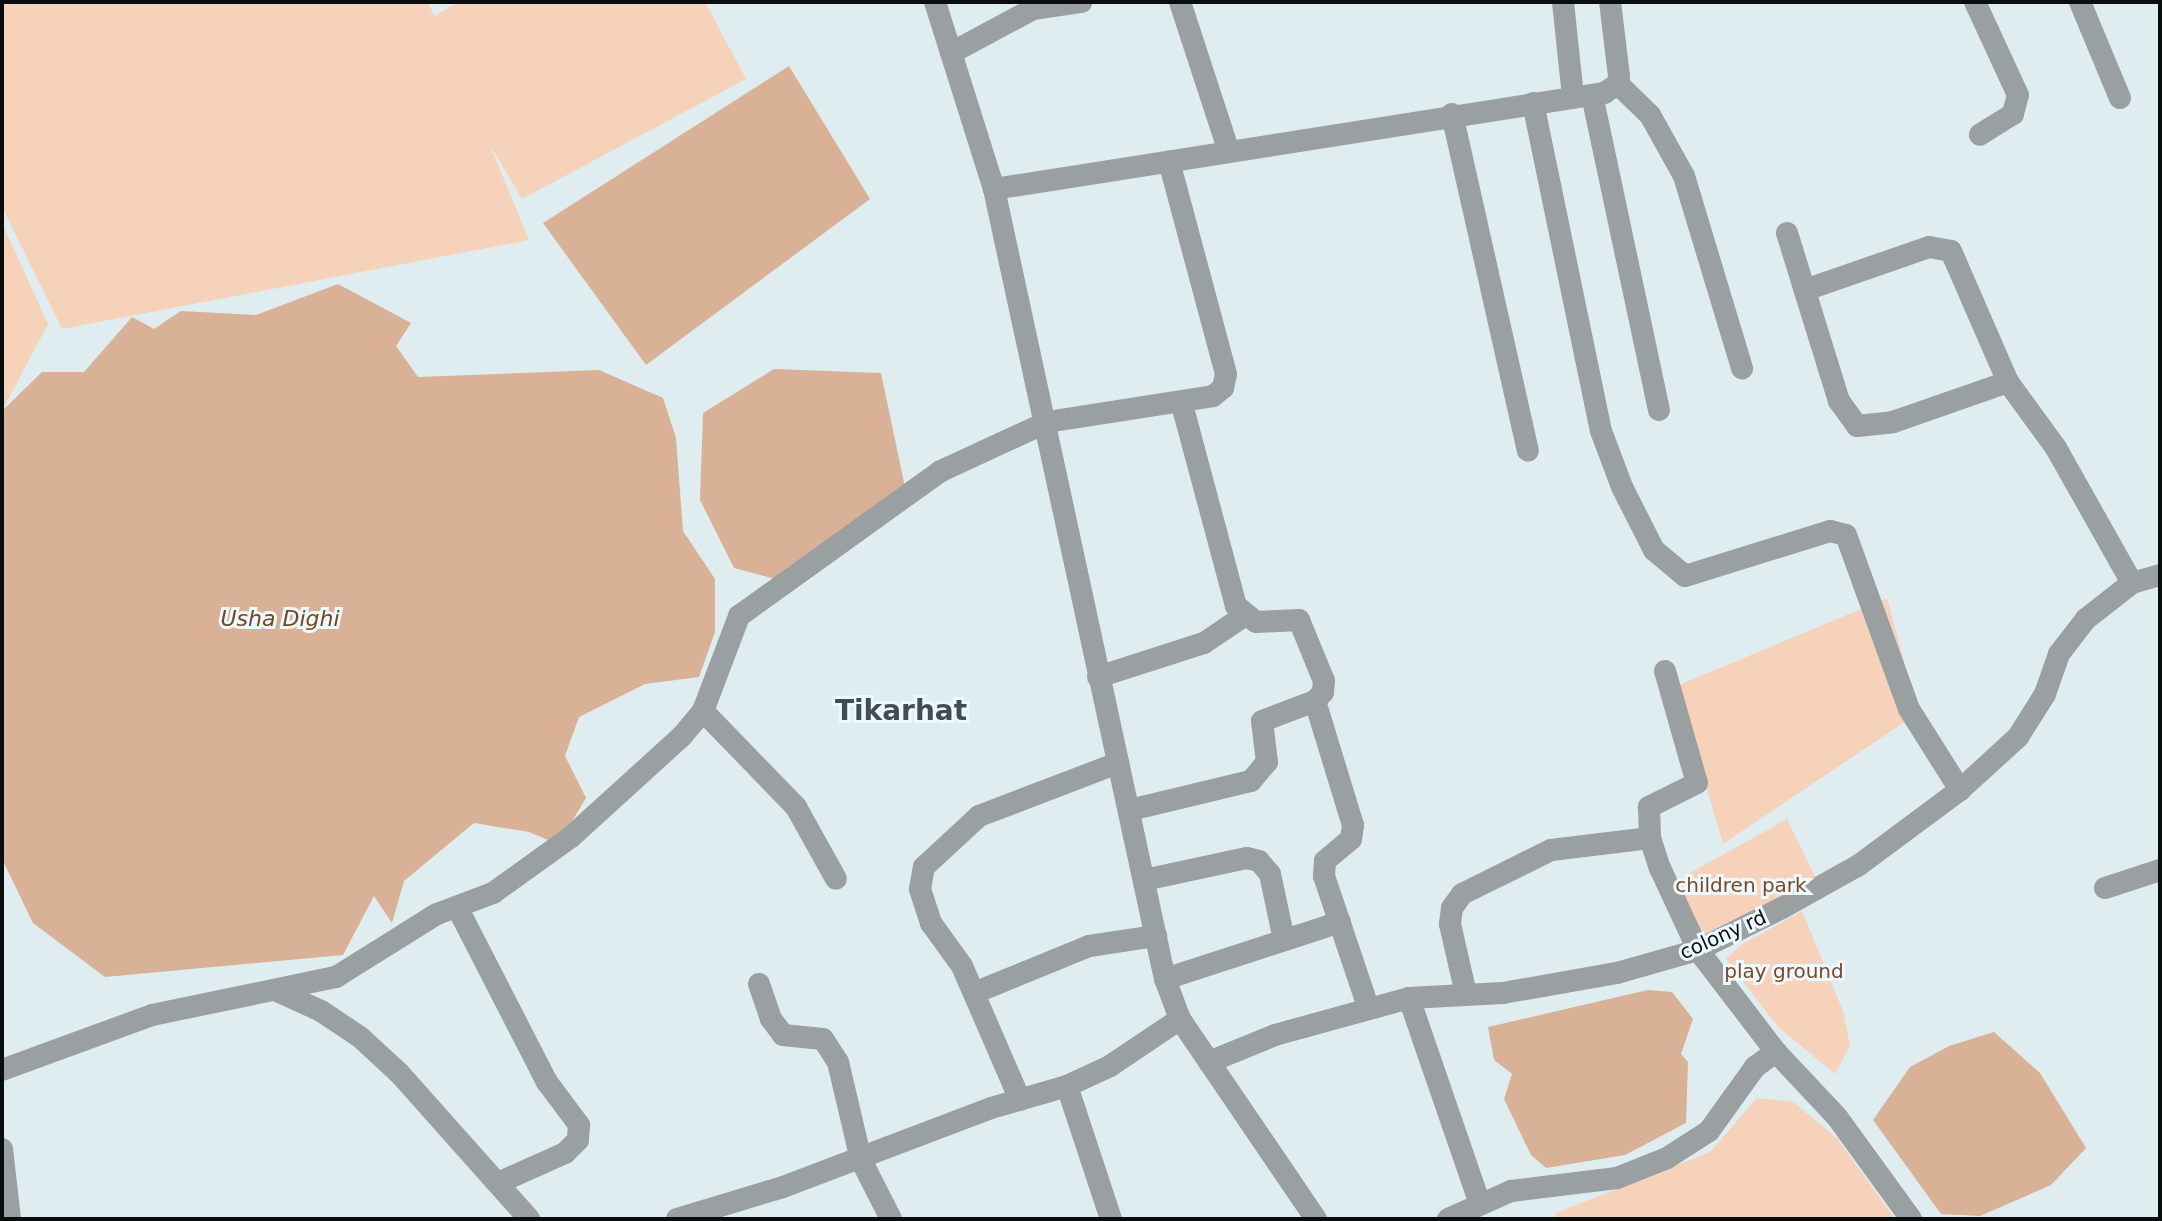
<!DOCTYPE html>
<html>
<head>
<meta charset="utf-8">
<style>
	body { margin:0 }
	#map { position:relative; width:2162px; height:1221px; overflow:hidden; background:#dfecf0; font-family:"DejaVu Sans",sans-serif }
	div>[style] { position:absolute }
	.green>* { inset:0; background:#f7d2bb }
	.water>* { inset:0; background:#d9b197 }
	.minor>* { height:22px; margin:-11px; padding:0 11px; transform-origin:11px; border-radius:11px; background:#9a9fa1 }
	span { translate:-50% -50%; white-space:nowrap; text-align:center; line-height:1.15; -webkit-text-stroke:6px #ecf9fe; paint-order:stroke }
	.park-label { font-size:20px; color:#7d4922 }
	.street-label { font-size:20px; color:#090d0e }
	.water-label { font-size:22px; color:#77441c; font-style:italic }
	.district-label { font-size:28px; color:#434d51; font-weight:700 }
	.frame { position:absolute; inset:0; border:4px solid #090d0e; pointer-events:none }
</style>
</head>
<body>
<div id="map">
	<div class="green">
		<i style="clip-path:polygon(2px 2px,428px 2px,434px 16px,459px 2px,705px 2px,746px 79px,522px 199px,489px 143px,529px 240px,62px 329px,2px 207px)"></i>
		<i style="clip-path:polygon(2px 223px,48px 324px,2px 411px)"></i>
		<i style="clip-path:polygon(1887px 598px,1918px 713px,1723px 844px,1677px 686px)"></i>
		<i style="clip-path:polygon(1787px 819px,1816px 878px,1701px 945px,1673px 888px,1688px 874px)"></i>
		<i style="clip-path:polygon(1802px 911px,1843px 1011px,1850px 1045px,1835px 1074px,1778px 1027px,1726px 959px,1741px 945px)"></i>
		<i style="clip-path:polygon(1757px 1098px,1793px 1102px,1837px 1138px,1895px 1219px,1555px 1219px,1556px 1213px,1710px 1152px)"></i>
	</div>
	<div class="water">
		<i style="clip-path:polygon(789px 66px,870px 199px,646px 365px,543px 223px)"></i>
		<i style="clip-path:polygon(338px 284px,411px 323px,396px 346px,418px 377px,599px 370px,663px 398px,676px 438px,683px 531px,715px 579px,715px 632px,699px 677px,645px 684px,579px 717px,565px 756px,586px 798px,568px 828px,548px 840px,529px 832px,474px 823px,404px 881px,392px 923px,374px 896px,343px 955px,105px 977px,33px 923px,2px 859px,2px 411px,42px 372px,84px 372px,132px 317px,154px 329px,181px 311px,256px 315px)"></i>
		<i style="clip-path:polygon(774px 369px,881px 373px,906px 492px,775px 579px,734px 568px,700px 500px,703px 413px)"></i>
		<i style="clip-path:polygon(1648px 990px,1672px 992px,1693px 1019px,1681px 1054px,1688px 1062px,1686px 1123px,1625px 1155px,1546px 1168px,1531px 1155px,1504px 1099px,1512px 1074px,1494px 1060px,1488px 1027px)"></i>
		<i style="clip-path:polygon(1994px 1032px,2040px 1073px,2086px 1148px,2051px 1185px,1980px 1216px,1941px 1214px,1873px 1120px,1910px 1067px,1949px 1046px)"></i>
	</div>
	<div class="minor">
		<i style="left:935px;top:2px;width:196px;rotate:72.5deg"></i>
		<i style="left:994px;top:189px;width:808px;rotate:77.79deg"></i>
		<i style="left:1165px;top:979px;width:43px;rotate:69.4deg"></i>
		<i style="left:1180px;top:1019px;width:242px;rotate:55.8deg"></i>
		<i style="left:1180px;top:2px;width:155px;rotate:71.9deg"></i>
		<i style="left:1563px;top:2px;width:96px;rotate:84deg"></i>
		<i style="left:1975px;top:2px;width:102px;rotate:65.2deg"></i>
		<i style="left:2018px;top:95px;width:20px;rotate:105deg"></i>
		<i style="left:2013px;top:114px;width:39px;rotate:148deg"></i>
		<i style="left:2080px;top:2px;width:104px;rotate:67.4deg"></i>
		<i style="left:951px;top:53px;width:93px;rotate:-28.2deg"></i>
		<i style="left:1033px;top:9px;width:49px;rotate:-8.3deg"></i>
		<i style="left:1618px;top:84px;width:45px;rotate:44.1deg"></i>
		<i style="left:1650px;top:115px;width:70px;rotate:60.9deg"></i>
		<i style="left:1684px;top:176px;width:201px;rotate:73.2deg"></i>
		<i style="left:1592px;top:95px;width:322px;rotate:78deg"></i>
		<i style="left:1533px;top:103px;width:335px;rotate:78.3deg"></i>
		<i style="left:1601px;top:431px;width:60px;rotate:69.4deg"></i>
		<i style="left:1622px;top:487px;width:71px;rotate:63.1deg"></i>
		<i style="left:1654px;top:550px;width:40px;rotate:40deg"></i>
		<i style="left:1685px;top:576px;width:152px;rotate:-17.2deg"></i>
		<i style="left:1830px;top:531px;width:16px;rotate:14deg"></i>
		<i style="left:1846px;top:535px;width:185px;rotate:70.1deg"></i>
		<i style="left:1909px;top:709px;width:96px;rotate:57.8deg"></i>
		<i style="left:1452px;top:114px;width:345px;rotate:77.3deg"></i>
		<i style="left:994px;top:189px;width:618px;rotate:-8.94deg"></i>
		<i style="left:1604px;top:93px;width:17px;rotate:-33deg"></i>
		<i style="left:1618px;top:84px;width:8px;rotate:-83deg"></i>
		<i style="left:1619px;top:76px;width:75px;rotate:-96.9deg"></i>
		<i style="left:1787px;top:233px;width:176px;rotate:72.8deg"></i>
		<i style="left:1839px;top:401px;width:31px;rotate:54deg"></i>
		<i style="left:1857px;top:426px;width:36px;rotate:-6deg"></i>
		<i style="left:1893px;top:422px;width:122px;rotate:-19.2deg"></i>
		<i style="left:1805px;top:290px;width:131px;rotate:-19.1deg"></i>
		<i style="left:1929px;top:247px;width:22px;rotate:10deg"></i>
		<i style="left:1951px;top:251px;width:143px;rotate:66.5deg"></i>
		<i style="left:2008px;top:382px;width:82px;rotate:54deg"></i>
		<i style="left:2056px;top:448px;width:155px;rotate:60.6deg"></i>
		<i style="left:1665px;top:671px;width:116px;rotate:74.1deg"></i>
		<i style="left:1697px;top:783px;width:54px;rotate:153.4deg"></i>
		<i style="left:1649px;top:807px;width:31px;rotate:88deg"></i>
		<i style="left:1650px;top:838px;width:32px;rotate:72deg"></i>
		<i style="left:1660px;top:868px;width:90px;rotate:65.1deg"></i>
		<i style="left:1698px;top:950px;width:128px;rotate:52.6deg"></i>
		<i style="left:1776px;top:1052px;width:89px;rotate:46.8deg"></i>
		<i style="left:1837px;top:1117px;width:126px;rotate:54deg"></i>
		<i style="left:1098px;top:677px;width:111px;rotate:-17.8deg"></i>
		<i style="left:1204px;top:643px;width:48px;rotate:-34deg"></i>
		<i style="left:1315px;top:701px;width:130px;rotate:73deg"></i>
		<i style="left:1353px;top:825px;width:14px;rotate:98deg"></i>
		<i style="left:1351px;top:839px;width:34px;rotate:140deg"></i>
		<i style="left:1325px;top:861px;width:15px;rotate:94deg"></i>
		<i style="left:1324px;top:876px;width:138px;rotate:71.4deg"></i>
		<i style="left:703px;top:711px;width:134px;rotate:45.9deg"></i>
		<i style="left:796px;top:807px;width:82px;rotate:60.9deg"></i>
		<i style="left:1130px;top:810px;width:124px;rotate:-13.5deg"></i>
		<i style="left:1251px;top:781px;width:25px;rotate:-50deg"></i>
		<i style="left:1267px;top:762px;width:41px;rotate:-97deg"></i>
		<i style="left:1262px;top:721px;width:57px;rotate:-20.7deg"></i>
		<i style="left:1315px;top:701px;width:12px;rotate:-48deg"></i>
		<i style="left:1323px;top:692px;width:11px;rotate:-85deg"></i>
		<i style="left:1324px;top:681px;width:66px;rotate:-112.3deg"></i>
		<i style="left:1299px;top:620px;width:43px;rotate:177.3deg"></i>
		<i style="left:1256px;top:622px;width:26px;rotate:-141deg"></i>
		<i style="left:1236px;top:606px;width:209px;rotate:-105deg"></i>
		<i style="left:1144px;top:880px;width:105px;rotate:-12.1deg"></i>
		<i style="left:1247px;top:858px;width:12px;rotate:14deg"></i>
		<i style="left:1259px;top:861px;width:17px;rotate:50deg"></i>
		<i style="left:1270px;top:874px;width:67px;rotate:78deg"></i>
		<i style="left:2105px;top:888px;width:58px;rotate:-18.1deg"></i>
		<i style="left:457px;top:907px;width:197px;rotate:62.8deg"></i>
		<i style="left:547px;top:1082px;width:54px;rotate:53.3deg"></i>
		<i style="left:579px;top:1125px;width:15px;rotate:94deg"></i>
		<i style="left:578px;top:1140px;width:18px;rotate:135deg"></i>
		<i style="left:565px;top:1153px;width:73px;rotate:155.9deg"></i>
		<i style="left:1165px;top:979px;width:184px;rotate:-18deg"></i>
		<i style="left:759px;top:984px;width:37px;rotate:71deg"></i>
		<i style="left:771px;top:1019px;width:20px;rotate:53deg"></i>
		<i style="left:783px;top:1035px;width:40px;rotate:5.7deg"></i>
		<i style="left:823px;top:1039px;width:27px;rotate:57deg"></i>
		<i style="left:838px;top:1062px;width:101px;rotate:76.8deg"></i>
		<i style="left:861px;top:1160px;width:66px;rotate:63deg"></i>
		<i style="left:275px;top:990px;width:51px;rotate:24.5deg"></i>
		<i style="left:321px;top:1011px;width:47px;rotate:33.7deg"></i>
		<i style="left:360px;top:1037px;width:54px;rotate:42.8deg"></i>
		<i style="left:400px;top:1074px;width:194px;rotate:48.3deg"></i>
		<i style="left:974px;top:993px;width:124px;rotate:-22.2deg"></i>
		<i style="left:1089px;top:946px;width:68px;rotate:-8.5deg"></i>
		<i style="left:1466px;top:994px;width:72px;rotate:-102.9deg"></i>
		<i style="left:1450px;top:924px;width:16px;rotate:-83deg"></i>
		<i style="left:1452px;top:908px;width:17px;rotate:-54deg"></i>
		<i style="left:1462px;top:894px;width:99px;rotate:-26.3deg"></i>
		<i style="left:1551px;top:850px;width:100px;rotate:-6.9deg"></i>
		<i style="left:1409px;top:998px;width:215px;rotate:71deg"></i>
		<i style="left:1209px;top:1062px;width:71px;rotate:-22.2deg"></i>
		<i style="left:1275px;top:1035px;width:139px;rotate:-15.4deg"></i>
		<i style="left:1409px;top:998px;width:94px;rotate:-3deg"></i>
		<i style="left:1503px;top:993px;width:116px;rotate:-10deg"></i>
		<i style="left:1617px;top:973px;width:84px;rotate:-15.9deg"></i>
		<i style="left:1698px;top:950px;width:94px;rotate:-26.6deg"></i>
		<i style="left:1782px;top:908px;width:88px;rotate:-29.2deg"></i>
		<i style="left:1859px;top:865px;width:126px;rotate:-36.6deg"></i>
		<i style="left:1960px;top:790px;width:79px;rotate:-42.4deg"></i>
		<i style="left:2018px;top:737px;width:51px;rotate:-57.9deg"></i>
		<i style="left:2045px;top:694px;width:42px;rotate:-70.7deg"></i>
		<i style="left:2059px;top:654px;width:44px;rotate:-52.4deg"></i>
		<i style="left:2086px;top:619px;width:58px;rotate:-38deg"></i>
		<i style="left:2132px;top:583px;width:29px;rotate:-16deg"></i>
		<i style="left:2px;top:1070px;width:160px;rotate:-20.1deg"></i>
		<i style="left:152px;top:1015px;width:188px;rotate:-11.7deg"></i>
		<i style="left:336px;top:977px;width:119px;rotate:-32deg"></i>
		<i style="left:437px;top:914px;width:60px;rotate:-20.6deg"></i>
		<i style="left:493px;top:893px;width:96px;rotate:-35.7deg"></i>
		<i style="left:571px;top:837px;width:150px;rotate:-42.3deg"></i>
		<i style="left:682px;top:736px;width:33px;rotate:-50deg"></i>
		<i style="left:703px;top:711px;width:102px;rotate:-69.2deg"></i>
		<i style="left:739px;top:616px;width:249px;rotate:-35.7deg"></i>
		<i style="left:941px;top:471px;width:117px;rotate:-24.8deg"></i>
		<i style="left:1047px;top:422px;width:168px;rotate:-8.9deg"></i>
		<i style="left:1213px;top:396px;width:13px;rotate:-39deg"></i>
		<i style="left:1223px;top:388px;width:14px;rotate:-78deg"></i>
		<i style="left:1226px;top:374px;width:220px;rotate:-105deg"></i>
		<i style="left:1067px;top:1086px;width:140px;rotate:71.7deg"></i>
		<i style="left:1020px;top:1100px;width:146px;rotate:-113.4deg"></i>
		<i style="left:962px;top:966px;width:53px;rotate:-125.8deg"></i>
		<i style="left:931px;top:923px;width:36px;rotate:-108deg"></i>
		<i style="left:920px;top:889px;width:22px;rotate:-80deg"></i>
		<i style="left:924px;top:867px;width:75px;rotate:-42.8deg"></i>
		<i style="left:979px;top:816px;width:149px;rotate:-20.9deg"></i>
		<i style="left:2px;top:1149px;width:70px;rotate:83.5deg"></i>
		<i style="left:677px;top:1219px;width:111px;rotate:-16.8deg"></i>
		<i style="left:783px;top:1187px;width:222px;rotate:-20.8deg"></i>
		<i style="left:991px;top:1108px;width:79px;rotate:-16.1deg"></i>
		<i style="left:1067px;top:1086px;width:47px;rotate:-24.9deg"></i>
		<i style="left:1110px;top:1066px;width:84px;rotate:-33.9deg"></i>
		<i style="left:1448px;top:1219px;width:69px;rotate:-24deg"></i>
		<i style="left:1511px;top:1191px;width:107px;rotate:-7deg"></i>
		<i style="left:1617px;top:1178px;width:54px;rotate:-21.8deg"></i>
		<i style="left:1667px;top:1158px;width:50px;rotate:-32.7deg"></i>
		<i style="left:1709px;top:1131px;width:79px;rotate:-54.3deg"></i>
		<i style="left:1755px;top:1067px;width:26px;rotate:-36deg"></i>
	</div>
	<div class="park-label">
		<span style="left:1741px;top:885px">children park</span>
		<span style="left:1784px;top:971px">play ground</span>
	</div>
	<div class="street-label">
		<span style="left:1723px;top:935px;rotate:-24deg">colony rd</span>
	</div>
	<div class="water-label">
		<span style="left:280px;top:619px">Usha Dighi</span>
	</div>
	<div class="district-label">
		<span style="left:901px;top:711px">Tikarhat</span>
	</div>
	<div class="frame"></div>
</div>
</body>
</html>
